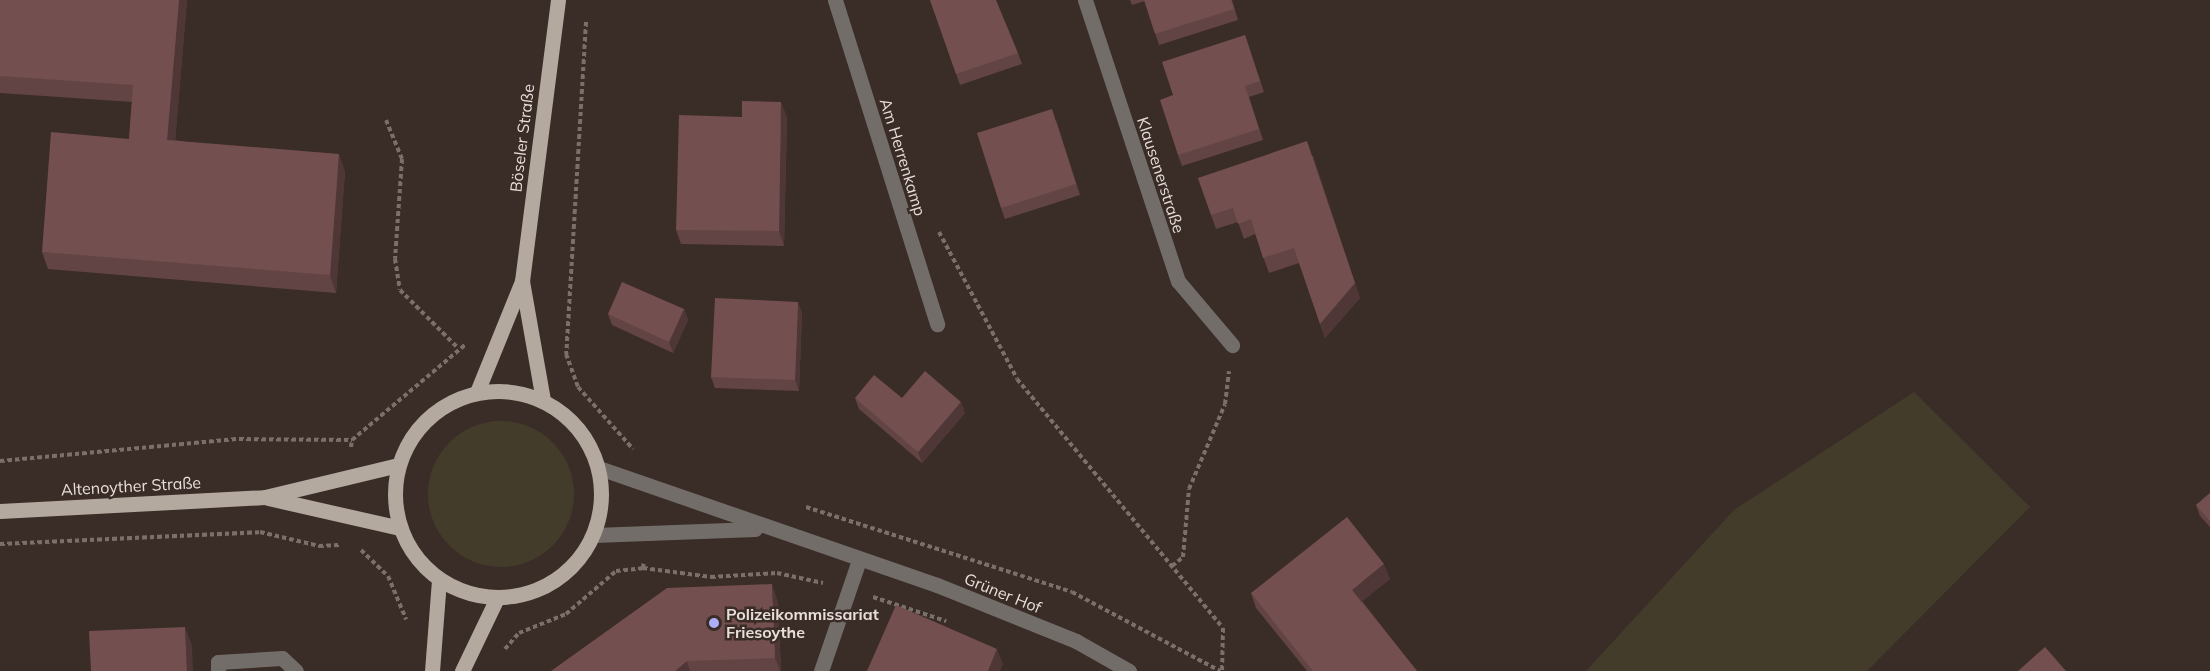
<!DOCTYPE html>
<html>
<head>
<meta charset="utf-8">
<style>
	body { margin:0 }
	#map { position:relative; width:2210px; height:671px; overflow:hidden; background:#3a2c27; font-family:Mulish,sans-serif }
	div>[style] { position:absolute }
	.green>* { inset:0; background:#443c2b }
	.round { border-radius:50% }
	.path>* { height:4px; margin-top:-2px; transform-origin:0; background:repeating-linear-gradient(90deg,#7b6f6b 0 4.5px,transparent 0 7.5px) }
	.minor>* { height:15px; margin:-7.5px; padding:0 7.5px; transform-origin:7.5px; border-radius:7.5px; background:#726d68 }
	.major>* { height:15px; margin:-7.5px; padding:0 7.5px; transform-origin:7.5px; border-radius:7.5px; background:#b4a99f }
	.major>.ring { margin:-7.5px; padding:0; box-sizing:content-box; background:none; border:15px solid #b4a99f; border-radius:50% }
	.wall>* { inset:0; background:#634444 }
	.shaded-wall>* { inset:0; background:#503737 }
	.building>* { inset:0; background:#734f4f }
	.dots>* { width:16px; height:16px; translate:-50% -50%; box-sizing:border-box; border:3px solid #3a2c27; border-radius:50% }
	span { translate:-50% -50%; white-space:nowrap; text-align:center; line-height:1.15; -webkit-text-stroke:5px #3a2c27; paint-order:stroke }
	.street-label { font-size:16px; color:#e8dfdb }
	.poi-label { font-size:16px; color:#e8dfdb; font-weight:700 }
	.left { translate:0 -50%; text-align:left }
</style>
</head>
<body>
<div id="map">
	<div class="green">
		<i style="clip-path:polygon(1914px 392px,2030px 507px,1867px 671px,1586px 671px,1734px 510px)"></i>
		<i class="round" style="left:428px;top:421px;width:146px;height:146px"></i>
	</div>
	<div class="path">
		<i style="left:586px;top:22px;width:333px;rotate:93.4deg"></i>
		<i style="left:566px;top:354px;width:35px;rotate:70deg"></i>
		<i style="left:578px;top:387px;width:83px;rotate:48.4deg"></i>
		<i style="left:386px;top:120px;width:42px;rotate:67.7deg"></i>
		<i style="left:402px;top:159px;width:100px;rotate:94deg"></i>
		<i style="left:395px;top:259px;width:31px;rotate:81deg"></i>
		<i style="left:400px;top:290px;width:82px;rotate:45deg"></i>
		<i style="left:939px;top:232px;width:166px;rotate:62deg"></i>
		<i style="left:1017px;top:379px;width:323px;rotate:50.4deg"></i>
		<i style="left:1223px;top:628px;width:43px;rotate:91.3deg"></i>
		<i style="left:351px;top:447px;width:7px;rotate:-82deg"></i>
		<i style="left:352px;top:440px;width:148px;rotate:-40.1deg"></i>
		<i style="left:0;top:461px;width:240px;rotate:-5.3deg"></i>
		<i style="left:239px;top:439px;width:113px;rotate:0.5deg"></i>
		<i style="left:806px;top:507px;width:279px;rotate:17.7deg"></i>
		<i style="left:1072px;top:592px;width:168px;rotate:28.1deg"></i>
		<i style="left:0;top:544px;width:260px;rotate:-2.6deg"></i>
		<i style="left:260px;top:532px;width:61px;rotate:13.3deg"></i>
		<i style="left:319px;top:546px;width:20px;rotate:-3deg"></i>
		<i style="left:361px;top:550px;width:37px;rotate:44deg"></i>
		<i style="left:388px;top:576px;width:47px;rotate:67.3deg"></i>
		<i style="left:1172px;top:566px;width:14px;rotate:-39deg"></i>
		<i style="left:1183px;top:557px;width:68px;rotate:-85deg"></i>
		<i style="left:1189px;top:489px;width:92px;rotate:-67deg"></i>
		<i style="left:1225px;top:404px;width:33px;rotate:-83deg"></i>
		<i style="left:643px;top:568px;width:69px;rotate:7.5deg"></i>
		<i style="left:711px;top:577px;width:66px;rotate:-3.5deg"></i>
		<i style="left:777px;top:573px;width:47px;rotate:12.3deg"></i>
		<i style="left:873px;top:597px;width:77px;rotate:18.2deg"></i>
		<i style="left:505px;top:649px;width:21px;rotate:-49deg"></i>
		<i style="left:519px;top:633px;width:51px;rotate:-22deg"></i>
		<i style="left:566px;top:614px;width:66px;rotate:-40.7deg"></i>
		<i style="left:616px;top:571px;width:27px;rotate:-6deg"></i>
		<i style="left:643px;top:568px;width:7px;rotate:-82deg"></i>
	</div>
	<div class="minor">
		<i style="left:835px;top:0;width:340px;rotate:72.5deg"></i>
		<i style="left:1085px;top:0;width:296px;rotate:71.7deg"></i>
		<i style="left:1178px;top:281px;width:84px;rotate:49.8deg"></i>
		<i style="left:599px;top:468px;width:358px;rotate:19.1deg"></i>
		<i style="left:937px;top:585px;width:150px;rotate:21.9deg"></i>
		<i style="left:1076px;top:641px;width:61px;rotate:29.5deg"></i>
		<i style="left:594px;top:535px;width:161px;rotate:-2.1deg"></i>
		<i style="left:218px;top:671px;width:9px;rotate:-90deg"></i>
		<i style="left:218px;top:662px;width:64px;rotate:-3.6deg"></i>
		<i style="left:282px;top:658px;width:19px;rotate:43deg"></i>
		<i style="left:821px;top:671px;width:117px;rotate:-71.1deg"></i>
	</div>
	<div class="major">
		<i style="left:522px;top:281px;width:121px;rotate:80deg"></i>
		<i class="ring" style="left:395px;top:391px;width:191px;height:191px"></i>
		<i style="left:477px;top:392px;width:120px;rotate:-67.9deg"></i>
		<i style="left:522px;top:281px;width:283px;rotate:-82.7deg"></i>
		<i style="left:268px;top:498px;width:135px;rotate:12.8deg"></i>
		<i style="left:0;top:511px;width:265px;rotate:-3deg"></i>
		<i style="left:265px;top:497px;width:137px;rotate:-13.5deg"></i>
		<i style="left:432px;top:671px;width:92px;rotate:-85.6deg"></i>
		<i style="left:462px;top:671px;width:81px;rotate:-64.4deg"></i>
	</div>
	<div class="wall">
		<i style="clip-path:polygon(0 0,187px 0,175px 140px,345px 171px,336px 293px,48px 269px,42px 252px,129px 139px,132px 102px,0 93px)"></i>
		<i style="clip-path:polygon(930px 0,1018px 53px,1022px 64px,960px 85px)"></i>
		<i style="clip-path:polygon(1130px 0,1232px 0,1238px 20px,1159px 45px,1145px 1px,1132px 5px)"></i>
		<i style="clip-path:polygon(1245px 35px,1264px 92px,1249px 97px,1263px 140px,1182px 166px,1178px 155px,1173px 95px)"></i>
		<i style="clip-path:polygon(742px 117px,787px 117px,784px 246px,681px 244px,676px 230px)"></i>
		<i style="clip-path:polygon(1056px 120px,1080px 195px,1005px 219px,1001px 208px)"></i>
		<i style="clip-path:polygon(1313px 156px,1360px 298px,1325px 338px,1299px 263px,1269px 273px,1255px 234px,1244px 239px,1238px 222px,1216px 229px,1198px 178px)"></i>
		<i style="clip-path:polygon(798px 302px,802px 313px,799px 391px,715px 388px,711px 377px)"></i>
		<i style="clip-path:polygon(684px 309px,688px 320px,673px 353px,612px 325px,608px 314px)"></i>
		<i style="clip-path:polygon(855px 398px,902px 398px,965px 413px,922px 463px,859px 409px)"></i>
		<i style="clip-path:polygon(2210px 493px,2210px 527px,2200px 516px,2196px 505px)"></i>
		<i style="clip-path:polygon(1390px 579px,1362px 601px,1417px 671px,1307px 671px,1256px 608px,1251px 593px)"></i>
		<i style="clip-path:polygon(778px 602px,781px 671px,551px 671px)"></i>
	</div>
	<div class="shaded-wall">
		<i style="clip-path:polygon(179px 0,187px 0,174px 157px,167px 140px)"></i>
		<i style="clip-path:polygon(781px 102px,787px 117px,784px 246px,779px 231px)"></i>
		<i style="clip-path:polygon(339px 154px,345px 171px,336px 293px,330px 275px)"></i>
		<i style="clip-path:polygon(1313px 156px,1360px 298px,1325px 338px,1320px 324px)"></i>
		<i style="clip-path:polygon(798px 302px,802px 313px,799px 391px,795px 380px)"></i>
		<i style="clip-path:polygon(684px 309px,688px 320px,673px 353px,669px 342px)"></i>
		<i style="clip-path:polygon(961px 402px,965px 413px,922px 463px,918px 452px)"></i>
		<i style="clip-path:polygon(1384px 564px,1390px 579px,1358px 605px,1352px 590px)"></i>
		<i style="clip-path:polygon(772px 584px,778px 602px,781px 671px,780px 671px,775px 658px)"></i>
		<i style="clip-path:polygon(185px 627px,192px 645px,193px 671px,187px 671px)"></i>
		<i style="clip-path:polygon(997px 649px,1003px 664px,1000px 671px,988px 671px)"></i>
		<i style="clip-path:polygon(687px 661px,690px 671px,675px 671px)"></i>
	</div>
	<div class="building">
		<i style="clip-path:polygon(0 0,179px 0,167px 140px,339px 154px,330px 275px,42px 252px,51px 132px,129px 139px,133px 85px,0 76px)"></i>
		<i style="clip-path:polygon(930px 0,996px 0,1018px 53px,956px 74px)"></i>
		<i style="clip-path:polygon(1144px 0,1231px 0,1234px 9px,1155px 34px)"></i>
		<i style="clip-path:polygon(1245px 35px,1260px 81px,1245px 86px,1259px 129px,1178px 155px,1160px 100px,1173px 95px,1162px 62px)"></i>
		<i style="clip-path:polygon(742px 101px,781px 102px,779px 231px,676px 230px,679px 115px,742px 117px)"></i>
		<i style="clip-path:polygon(1052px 109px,1076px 184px,1001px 208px,977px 133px)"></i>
		<i style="clip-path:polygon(1307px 141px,1355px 283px,1320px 324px,1294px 248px,1263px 258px,1251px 219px,1238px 224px,1233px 208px,1211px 215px,1198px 178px)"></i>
		<i style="clip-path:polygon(622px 282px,684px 309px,669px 342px,608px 314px)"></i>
		<i style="clip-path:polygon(715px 298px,798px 302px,795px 380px,711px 377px)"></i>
		<i style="clip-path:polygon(925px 371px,961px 402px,918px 452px,855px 398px,874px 375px,902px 398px)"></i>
		<i style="clip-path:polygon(2210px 493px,2210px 521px,2196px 505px)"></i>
		<i style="clip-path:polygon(1347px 517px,1384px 564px,1352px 590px,1417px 671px,1313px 671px,1251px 593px)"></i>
		<i style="clip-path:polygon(772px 584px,775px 658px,687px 661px,675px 671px,551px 671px,667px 588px)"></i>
		<i style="clip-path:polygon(896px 605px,997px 649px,988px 671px,867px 671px)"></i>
		<i style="clip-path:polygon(185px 627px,187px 671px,91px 671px,89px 631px)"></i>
		<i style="clip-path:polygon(2045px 647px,2066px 671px,2018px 671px)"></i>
	</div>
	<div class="dots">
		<i style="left:714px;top:623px;background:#aeaefa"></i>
	</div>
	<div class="street-label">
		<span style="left:522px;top:138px;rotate:-83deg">Böseler Straße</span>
		<span style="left:903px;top:157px;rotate:73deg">Am Herrenkamp</span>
		<span style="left:1161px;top:175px;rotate:72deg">Klausenerstraße</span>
		<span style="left:131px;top:486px;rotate:-3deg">Altenoyther Straße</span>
		<span style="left:1003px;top:593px;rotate:22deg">Grüner Hof</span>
	</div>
	<div class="poi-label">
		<span class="left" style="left:726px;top:623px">Polizeikommissariat<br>Friesoythe</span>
	</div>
</div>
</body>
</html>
